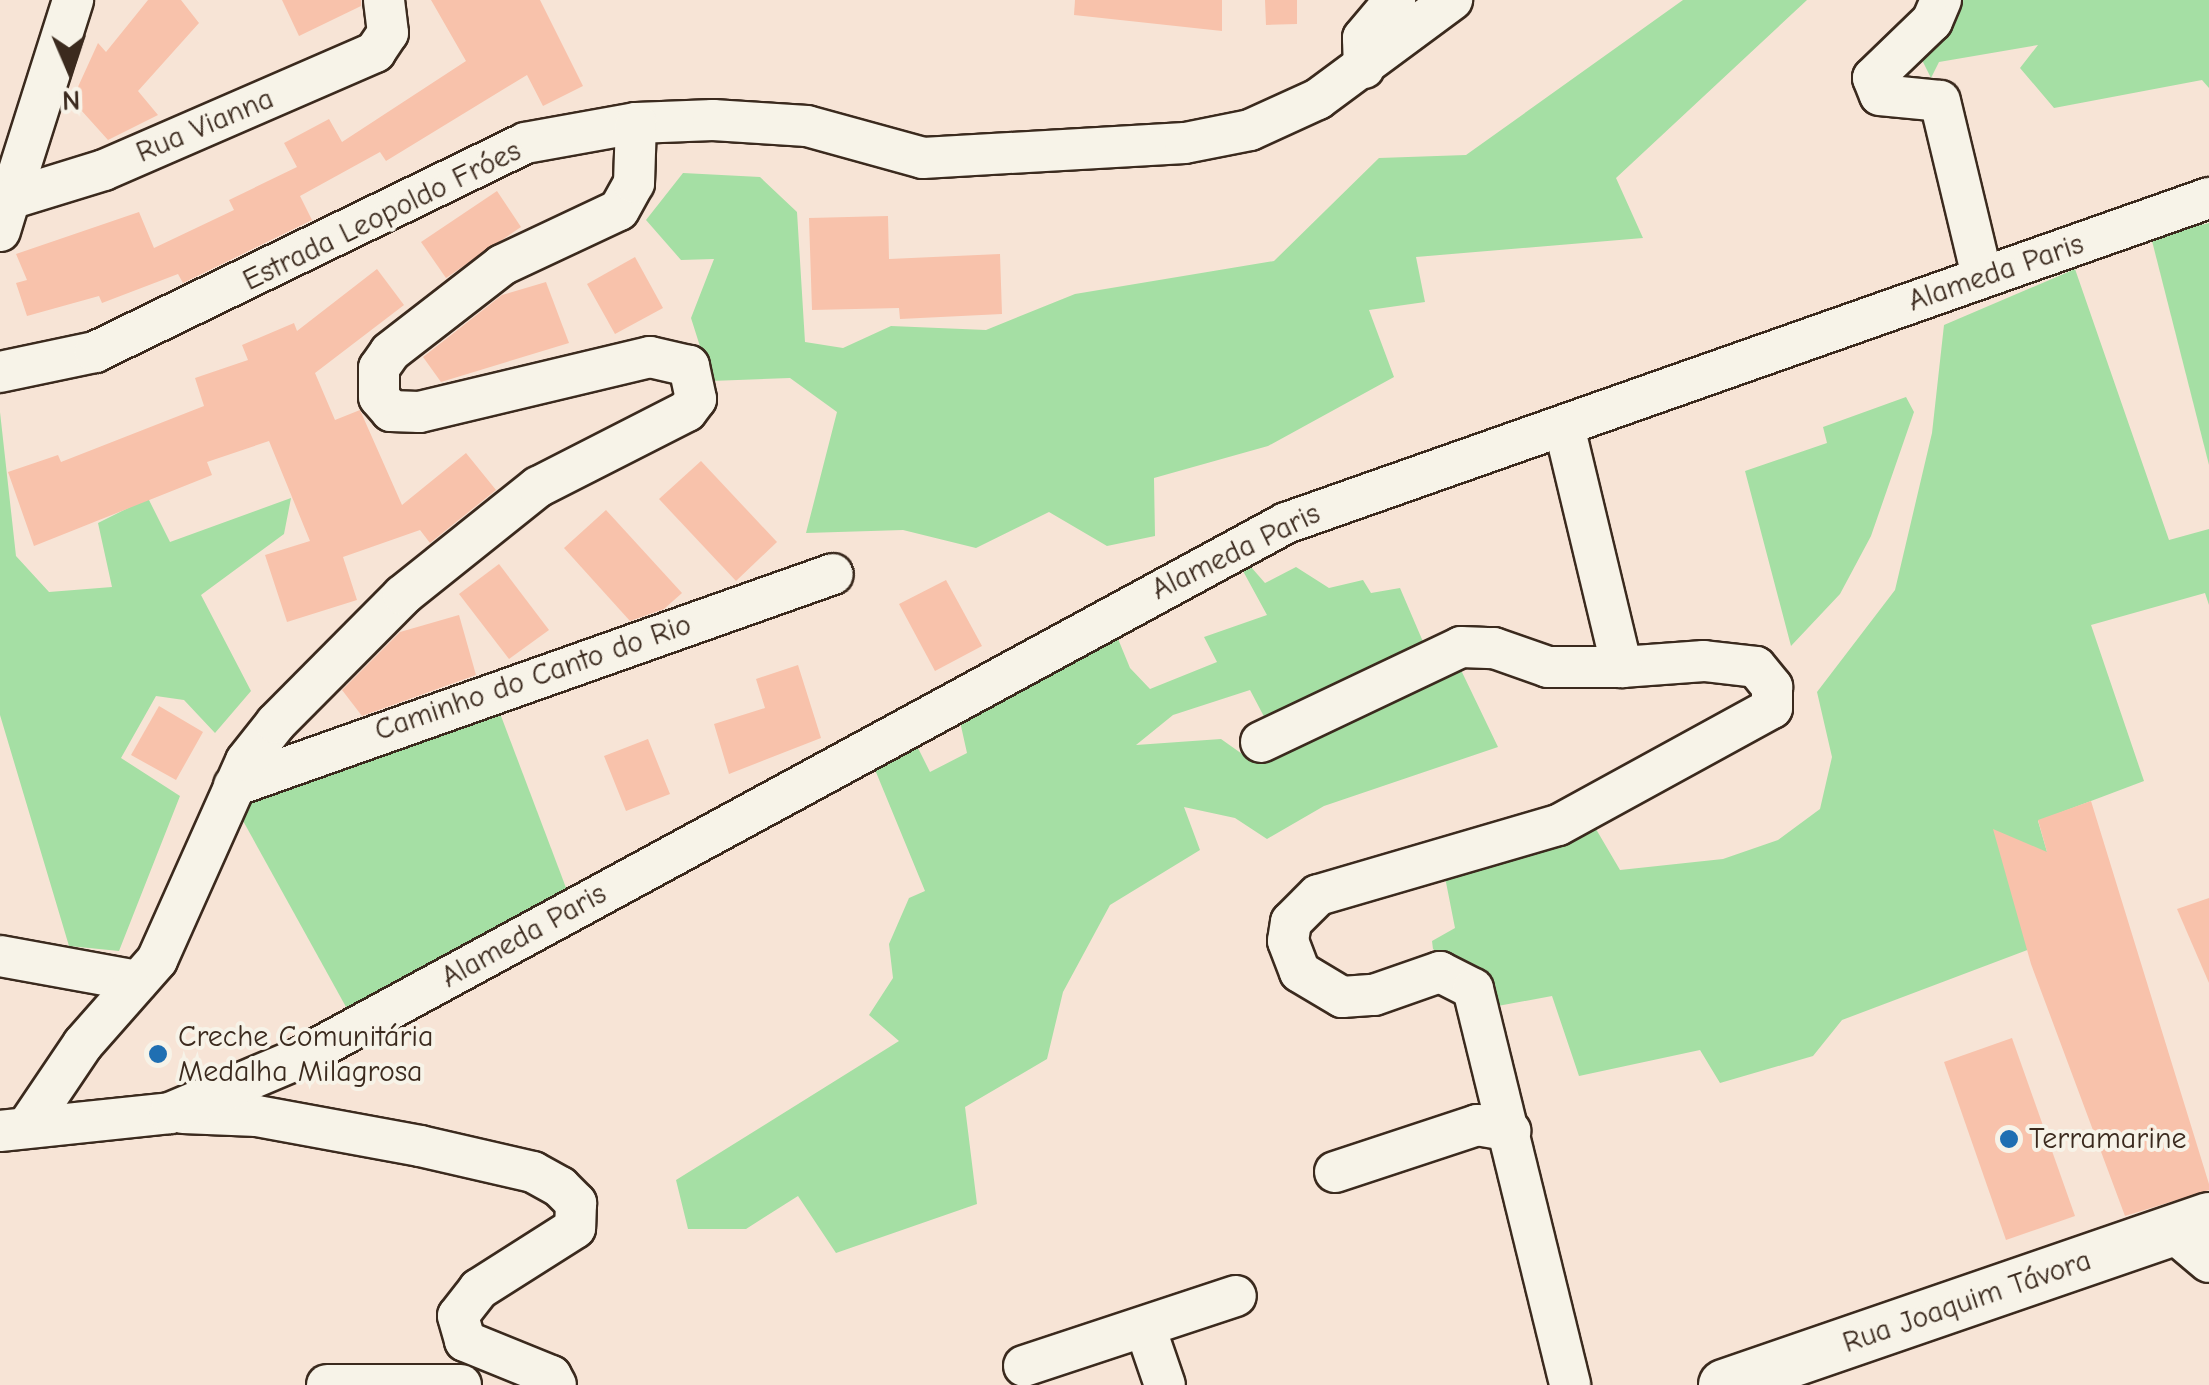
<!DOCTYPE html>
<html>
<head>
<meta charset="utf-8">
<style>
	body { margin:0 }
	#map { position:relative; width:2209px; height:1385px; overflow:hidden; background:#f7e4d6; font-family:"Comic Neue",sans-serif }
	div>[style] { position:absolute }
	.green>* { inset:0; background:#a5dfa4 }
	.building>* { inset:0; background:#f8c2ab }
	.roads { filter:drop-shadow(2px 0 #3b2a1e) drop-shadow(-2px 0 #3b2a1e) drop-shadow(0 2px #3b2a1e) drop-shadow(0 -2px #3b2a1e) }
	.minor>* { height:40px; margin:-20px; padding:0 20px; transform-origin:20px; border-radius:20px; background:#f7f3e8 }
	.major>* { height:50px; margin:-25px; padding:0 25px; transform-origin:25px; border-radius:25px; background:#f7f3e8 }
	.dots>* { width:28px; height:28px; translate:-50% -50%; box-sizing:border-box; border:5px solid #f7f3e8; border-radius:50% }
	span { translate:-50% -50%; white-space:nowrap; text-align:center; line-height:1.15; -webkit-text-stroke:8px #f7f3e8; paint-order:stroke }
	.street-label { font-size:30px; color:#3b2a1e }
	.poi-label { font-size:30px; color:#3b2a1e }
	.left { translate:0 -50%; text-align:left }
	.north { position:absolute; left:20px; top:20px; width:100px; height:100px; -webkit-text-stroke:8px #f7f3e8; paint-order:stroke; rotate:178deg; font-size:28px; font-weight:700; line-height:40px; text-align:center; color:#3b2a1e }
	.north::after { content:''; display:block; margin:auto; width:35px; height:45px; background:#3b2a1e; clip-path:polygon(50% 0,100% 100%,50% 72%,0 100%) }
</style>
</head>
<body>
<div id="map">
	<div class="green">
		<i style="clip-path:polygon(1683px 0,1807px 0,1616px 178px,1643px 238px,1416px 257px,1425px 302px,1369px 310px,1394px 377px,1268px 446px,1154px 478px,1155px 536px,1107px 546px,1049px 512px,976px 548px,903px 530px,806px 533px,837px 412px,790px 378px,711px 381px,691px 318px,714px 259px,681px 260px,646px 220px,683px 173px,760px 177px,797px 212px,805px 342px,843px 348px,891px 326px,986px 330px,1075px 294px,1274px 261px,1379px 158px,1466px 155px)"></i>
		<i style="clip-path:polygon(1951px 0,2209px 0,2209px 88px,2202px 80px,2054px 108px,2020px 68px,2038px 45px,1939px 62px,1931px 78px,1918px 52px)"></i>
		<i style="clip-path:polygon(2209px 223px,2209px 465px,2151px 237px)"></i>
		<i style="clip-path:polygon(2075px 269px,2169px 540px,2209px 529px,2209px 605px,2205px 593px,2091px 625px,2144px 781px,2038px 821px,2047px 852px,2030px 949px,1842px 1020px,1813px 1056px,1720px 1083px,1700px 1050px,1579px 1076px,1552px 996px,1476px 1010px,1460px 968px,1433px 949px,1432px 941px,1455px 928px,1443px 867px,1593px 824px,1620px 870px,1723px 859px,1778px 840px,1820px 809px,1832px 757px,1817px 692px,1895px 590px,1932px 433px,1944px 325px)"></i>
		<i style="clip-path:polygon(1906px 397px,1914px 412px,1871px 536px,1840px 594px,1791px 646px,1745px 471px,1827px 443px,1823px 427px)"></i>
		<i style="clip-path:polygon(0 412px,16px 556px,49px 592px,112px 587px,98px 523px,148px 498px,170px 542px,291px 498px,284px 534px,201px 595px,251px 691px,215px 733px,184px 700px,156px 696px,121px 758px,180px 796px,119px 951px,69px 946px,0 715px)"></i>
		<i style="clip-path:polygon(1251px 567px,1265px 583px,1296px 567px,1329px 588px,1363px 580px,1371px 593px,1400px 588px,1427px 651px,1269px 726px,1250px 690px,1173px 715px,1136px 745px,1221px 739px,1245px 756px,1460px 668px,1498px 747px,1324px 806px,1267px 839px,1235px 818px,1184px 807px,1200px 850px,1110px 905px,1063px 992px,1047px 1059px,965px 1107px,977px 1204px,836px 1253px,798px 1196px,746px 1229px,688px 1229px,676px 1180px,899px 1041px,869px 1015px,893px 978px,889px 944px,909px 898px,925px 891px,871px 760px,914px 740px,930px 772px,967px 753px,959px 717px,1116px 634px,1130px 668px,1150px 689px,1217px 662px,1204px 637px,1267px 615px,1243px 571px)"></i>
		<i style="clip-path:polygon(498px 708px,568px 893px,351px 1016px,237px 810px,249px 790px)"></i>
	</div>
	<div class="building">
		<i style="clip-path:polygon(148px 0,181px 0,199px 23px,138px 91px,158px 115px,108px 140px,72px 100px,98px 43px,106px 52px)"></i>
		<i style="clip-path:polygon(282px 0,361px 0,361px 6px,299px 36px)"></i>
		<i style="clip-path:polygon(431px 0,540px 0,583px 86px,543px 106px,527px 75px,386px 161px,380px 152px,300px 196px,312px 220px,183px 283px,178px 274px,102px 303px,99px 296px,27px 316px,16px 283px,27px 280px,16px 254px,139px 212px,154px 248px,234px 210px,229px 200px,297px 167px,284px 143px,329px 119px,342px 142px,466px 61px)"></i>
		<i style="clip-path:polygon(1075px 0,1222px 0,1222px 31px,1074px 15px)"></i>
		<i style="clip-path:polygon(1265px 0,1297px 0,1297px 24px,1266px 25px)"></i>
		<i style="clip-path:polygon(497px 191px,521px 227px,446px 278px,421px 242px)"></i>
		<i style="clip-path:polygon(888px 216px,889px 259px,1000px 254px,1002px 314px,900px 319px,899px 308px,812px 310px,809px 218px)"></i>
		<i style="clip-path:polygon(635px 257px,663px 308px,615px 334px,587px 284px)"></i>
		<i style="clip-path:polygon(377px 269px,404px 305px,315px 373px,335px 420px,360px 410px,402px 505px,466px 453px,496px 490px,430px 543px,420px 530px,343px 557px,357px 600px,287px 622px,265px 555px,310px 541px,269px 441px,207px 462px,212px 475px,34px 546px,8px 472px,58px 455px,61px 462px,204px 406px,195px 378px,248px 360px,242px 345px,294px 323px,297px 331px)"></i>
		<i style="clip-path:polygon(546px 282px,569px 343px,441px 382px,423px 357px,502px 295px)"></i>
		<i style="clip-path:polygon(701px 461px,777px 542px,736px 581px,659px 499px)"></i>
		<i style="clip-path:polygon(606px 510px,682px 593px,664px 609px,630px 621px,564px 548px)"></i>
		<i style="clip-path:polygon(499px 564px,549px 630px,509px 659px,459px 594px)"></i>
		<i style="clip-path:polygon(946px 580px,982px 646px,935px 671px,899px 604px)"></i>
		<i style="clip-path:polygon(459px 615px,476px 675px,362px 716px,342px 690px,400px 632px)"></i>
		<i style="clip-path:polygon(798px 665px,821px 738px,729px 774px,714px 724px,765px 708px,756px 679px)"></i>
		<i style="clip-path:polygon(159px 706px,203px 732px,176px 780px,131px 755px)"></i>
		<i style="clip-path:polygon(648px 739px,670px 794px,626px 811px,604px 756px)"></i>
		<i style="clip-path:polygon(2091px 801px,2209px 1184px,2209px 1190px,2125px 1216px,2031px 964px,1993px 829px,2047px 852px,2038px 820px)"></i>
		<i style="clip-path:polygon(2209px 898px,2209px 983px,2177px 909px)"></i>
		<i style="clip-path:polygon(2012px 1038px,2075px 1216px,2006px 1240px,1944px 1062px)"></i>
	</div>
	<div class="roads">
		<div class="minor">
			<i style="left:1941px;top:0;width:23px;rotate:113deg"></i>
			<i style="left:1932px;top:21px;width:82px;rotate:136deg"></i>
			<i style="left:1873px;top:78px;width:18px;rotate:68deg"></i>
			<i style="left:1880px;top:95px;width:60px;rotate:5.7deg"></i>
			<i style="left:1940px;top:101px;width:180px;rotate:76.5deg"></i>
			<i style="left:1364px;top:68px;width:30px;rotate:-92deg"></i>
			<i style="left:1363px;top:38px;width:50px;rotate:-49.9deg"></i>
			<i style="left:10px;top:199px;width:209px;rotate:-72.4deg"></i>
			<i style="left:0;top:231px;width:34px;rotate:-73deg"></i>
			<i style="left:10px;top:199px;width:98px;rotate:-17.1deg"></i>
			<i style="left:104px;top:170px;width:296px;rotate:-23.5deg"></i>
			<i style="left:375px;top:52px;width:23px;rotate:-56deg"></i>
			<i style="left:388px;top:33px;width:33px;rotate:-97deg"></i>
			<i style="left:0;top:372px;width:97px;rotate:-11.9deg"></i>
			<i style="left:95px;top:352px;width:478px;rotate:-25.9deg"></i>
			<i style="left:525px;top:143px;width:113px;rotate:-10.2deg"></i>
			<i style="left:636px;top:123px;width:77px;rotate:-2.2deg"></i>
			<i style="left:713px;top:120px;width:94px;rotate:3.7deg"></i>
			<i style="left:807px;top:126px;width:120px;rotate:15.4deg"></i>
			<i style="left:923px;top:158px;width:262px;rotate:-3.3deg"></i>
			<i style="left:1185px;top:143px;width:66px;rotate:-11.3deg"></i>
			<i style="left:1250px;top:130px;width:75px;rotate:-24.5deg"></i>
			<i style="left:1318px;top:99px;width:167px;rotate:-36.5deg"></i>
			<i style="left:1564px;top:426px;width:248px;rotate:76.5deg"></i>
			<i style="left:1622px;top:667px;width:82px;rotate:-4.2deg"></i>
			<i style="left:1704px;top:661px;width:52px;rotate:6.6deg"></i>
			<i style="left:1756px;top:667px;width:26px;rotate:51deg"></i>
			<i style="left:1772px;top:687px;width:21px;rotate:90deg"></i>
			<i style="left:1772px;top:708px;width:244px;rotate:151.3deg"></i>
			<i style="left:1558px;top:825px;width:250px;rotate:163.7deg"></i>
			<i style="left:1318px;top:895px;width:38px;rotate:135deg"></i>
			<i style="left:1291px;top:922px;width:19px;rotate:99deg"></i>
			<i style="left:1288px;top:941px;width:33px;rotate:69deg"></i>
			<i style="left:1300px;top:972px;width:49px;rotate:30.8deg"></i>
			<i style="left:1342px;top:997px;width:32px;rotate:-4deg"></i>
			<i style="left:1374px;top:995px;width:70px;rotate:-19.2deg"></i>
			<i style="left:1440px;top:972px;width:37px;rotate:27deg"></i>
			<i style="left:1473px;top:989px;width:408px;rotate:76.2deg"></i>
			<i style="left:1261px;top:742px;width:221px;rotate:-25.4deg"></i>
			<i style="left:1461px;top:647px;width:33px;rotate:2deg"></i>
			<i style="left:1494px;top:648px;width:57px;rotate:19.4deg"></i>
			<i style="left:1548px;top:667px;width:74px"></i>
			<i style="left:234px;top:786px;width:635px;rotate:-19.49deg"></i>
			<i style="left:0;top:956px;width:140px;rotate:10.3deg"></i>
			<i style="left:183px;top:1113px;width:74px;rotate:2.3deg"></i>
			<i style="left:257px;top:1116px;width:166px;rotate:10.4deg"></i>
			<i style="left:420px;top:1146px;width:116px;rotate:13deg"></i>
			<i style="left:533px;top:1172px;width:31px;rotate:29deg"></i>
			<i style="left:560px;top:1187px;width:23px;rotate:45deg"></i>
			<i style="left:576px;top:1203px;width:25px;rotate:92deg"></i>
			<i style="left:575px;top:1228px;width:114px;rotate:147.6deg"></i>
			<i style="left:479px;top:1289px;width:34px;rotate:128deg"></i>
			<i style="left:458px;top:1316px;width:26px;rotate:74deg"></i>
			<i style="left:465px;top:1341px;width:93px;rotate:22.1deg"></i>
			<i style="left:551px;top:1376px;width:10px;rotate:61deg"></i>
			<i style="left:27px;top:1127px;width:100px;rotate:-56deg"></i>
			<i style="left:83px;top:1044px;width:112px;rotate:-48.6deg"></i>
			<i style="left:157px;top:960px;width:218px;rotate:-65.9deg"></i>
			<i style="left:246px;top:761px;width:48px;rotate:-51.7deg"></i>
			<i style="left:276px;top:723px;width:180px;rotate:-45.2deg"></i>
			<i style="left:403px;top:595px;width:173px;rotate:-38.7deg"></i>
			<i style="left:538px;top:487px;width:167px;rotate:-27deg"></i>
			<i style="left:687px;top:411px;width:15px;rotate:-53deg"></i>
			<i style="left:696px;top:399px;width:34px;rotate:-102deg"></i>
			<i style="left:689px;top:366px;width:40px;rotate:-167deg"></i>
			<i style="left:650px;top:357px;width:237px;rotate:166.6deg"></i>
			<i style="left:419px;top:412px;width:28px;rotate:-178deg"></i>
			<i style="left:391px;top:411px;width:18px;rotate:-131deg"></i>
			<i style="left:379px;top:397px;width:29px;rotate:-90deg"></i>
			<i style="left:379px;top:368px;width:19px;rotate:-55deg"></i>
			<i style="left:390px;top:352px;width:142px;rotate:-37.8deg"></i>
			<i style="left:502px;top:265px;width:129px;rotate:-25.2deg"></i>
			<i style="left:619px;top:210px;width:31px;rotate:-61deg"></i>
			<i style="left:634px;top:183px;width:60px;rotate:-88.1deg"></i>
			<i style="left:0;top:1131px;width:171px;rotate:-6deg"></i>
			<i style="left:170px;top:1113px;width:139px;rotate:-22.9deg"></i>
			<i style="left:298px;top:1059px;width:1124px;rotate:-28.48deg"></i>
			<i style="left:1286px;top:523px;width:979px;rotate:-19.4deg"></i>
			<i style="left:1335px;top:1172px;width:150px;rotate:-18.3deg"></i>
			<i style="left:1477px;top:1125px;width:34px;rotate:10deg"></i>
			<i style="left:2172px;top:1231px;width:48px;rotate:40deg"></i>
			<i style="left:1145px;top:1327px;width:61px;rotate:71deg"></i>
			<i style="left:1024px;top:1366px;width:223px;rotate:-18.3deg"></i>
			<i style="left:327px;top:1385px;width:134px"></i>
		</div>
		<div class="major">
			<i style="left:1724px;top:1385px;width:513px;rotate:-19deg"></i>
		</div>
	</div>
	<div class="dots">
		<i style="left:158px;top:1054px;background:#1f6fb2"></i>
		<i style="left:2009px;top:1139px;background:#1f6fb2"></i>
	</div>
	<div class="street-label">
		<span style="left:205px;top:126px;rotate:-23deg">Rua Vianna</span>
		<span style="left:382px;top:216px;rotate:-26deg">Estrada Leopoldo Fróes</span>
		<span style="left:1996px;top:273px;rotate:-19deg">Alameda Paris</span>
		<span style="left:1236px;top:552px;rotate:-26deg">Alameda Paris</span>
		<span style="left:533px;top:678px;rotate:-19deg">Caminho do Canto do Rio</span>
		<span style="left:524px;top:936px;rotate:-29deg">Alameda Paris</span>
		<span style="left:1967px;top:1302px;rotate:-19deg">Rua Joaquim Távora</span>
	</div>
	<div class="poi-label">
		<span class="left" style="left:178px;top:1054px">Creche Comunitária<br>Medalha Milagrosa</span>
		<span class="left" style="left:2029px;top:1139px">Terramarine</span>
	</div>
	<div class="north">N</div>
</div>
</body>
</html>
